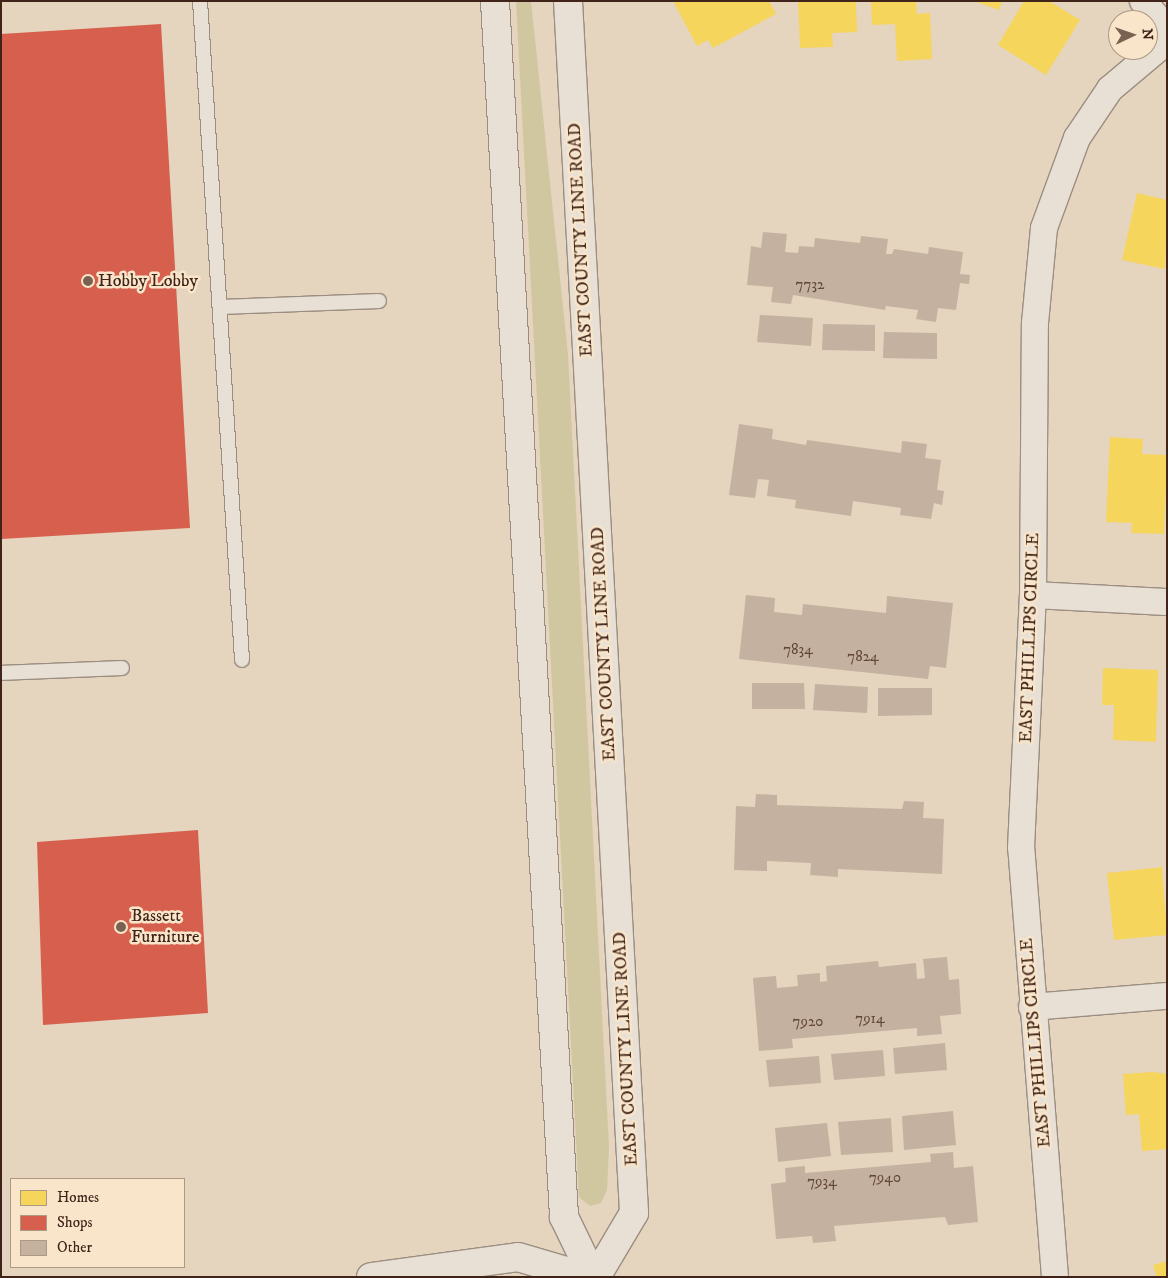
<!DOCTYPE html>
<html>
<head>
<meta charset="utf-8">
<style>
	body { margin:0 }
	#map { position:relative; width:1168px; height:1278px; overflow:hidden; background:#e5d4be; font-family:"IM FELL DW Pica",serif }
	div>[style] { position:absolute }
	.green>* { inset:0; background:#d0c7a0 }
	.homes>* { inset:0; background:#f6d55c }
	.shops>* { inset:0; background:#d6604d }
	.building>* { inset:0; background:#c5b19f }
	.roads { filter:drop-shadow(1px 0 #9b8e80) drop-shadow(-1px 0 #9b8e80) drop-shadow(0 1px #9b8e80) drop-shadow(0 -1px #9b8e80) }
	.service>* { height:14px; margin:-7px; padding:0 7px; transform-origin:7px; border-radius:7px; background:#e8e0d5 }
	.minor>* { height:26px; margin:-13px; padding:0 13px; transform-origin:13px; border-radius:13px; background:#e8e0d5 }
	.tertiary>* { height:28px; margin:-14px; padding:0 14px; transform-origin:14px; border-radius:14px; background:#e8e0d5 }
	.secondary>* { height:28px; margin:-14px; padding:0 14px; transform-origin:14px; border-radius:14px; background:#e8e0d5 }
	.dots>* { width:14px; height:14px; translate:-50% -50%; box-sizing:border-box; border:2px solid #f8e5ca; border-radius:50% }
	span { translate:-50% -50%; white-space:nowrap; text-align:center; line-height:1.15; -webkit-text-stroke:5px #f8e5ca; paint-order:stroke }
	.number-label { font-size:15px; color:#62473a }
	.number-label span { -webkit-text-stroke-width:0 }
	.street-label { font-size:18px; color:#412419 }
	.poi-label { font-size:18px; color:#412419 }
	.left { translate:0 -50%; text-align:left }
	.frame { position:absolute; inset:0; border:2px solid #412419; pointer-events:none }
	.legend { position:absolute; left:10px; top:1178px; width:175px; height:90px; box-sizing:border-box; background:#f8e5ca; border:1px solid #af9883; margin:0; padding:6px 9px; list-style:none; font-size:15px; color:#412419 }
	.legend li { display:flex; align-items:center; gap:10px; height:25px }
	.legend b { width:25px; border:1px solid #af9883 }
	.north { position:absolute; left:1108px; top:10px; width:50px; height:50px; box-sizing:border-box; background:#f8e5ca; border:1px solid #af9883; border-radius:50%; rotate:87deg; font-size:14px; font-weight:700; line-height:20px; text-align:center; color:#412419 }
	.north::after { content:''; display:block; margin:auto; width:18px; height:22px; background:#7a6253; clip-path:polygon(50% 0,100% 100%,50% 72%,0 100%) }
</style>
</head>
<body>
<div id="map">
	<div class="green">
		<i style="clip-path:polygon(516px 1px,531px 1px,568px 355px,609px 1148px,607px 1190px,601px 1203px,590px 1206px,579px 1197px)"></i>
	</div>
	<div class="homes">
		<i style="clip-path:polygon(677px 1px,769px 1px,776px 14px,713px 48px,708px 40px,697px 46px,674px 3px)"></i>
		<i style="clip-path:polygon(798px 1px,856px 1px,857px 32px,832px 33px,833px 47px,800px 48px)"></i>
		<i style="clip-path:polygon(871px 1px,916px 1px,917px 14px,930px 13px,932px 59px,897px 61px,895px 24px,872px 25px)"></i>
		<i style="clip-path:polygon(974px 1px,1002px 1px,999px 10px)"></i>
		<i style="clip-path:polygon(1024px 1px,1049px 1px,1080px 20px,1046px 75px,998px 45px)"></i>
		<i style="clip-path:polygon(1137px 193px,1167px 200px,1165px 269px,1122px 260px)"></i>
		<i style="clip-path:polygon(1110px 437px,1143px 439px,1142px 454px,1167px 455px,1164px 534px,1131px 533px,1132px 523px,1106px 522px)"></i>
		<i style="clip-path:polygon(1103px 668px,1158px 670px,1156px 742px,1113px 740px,1114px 705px,1102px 705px)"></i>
		<i style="clip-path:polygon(1162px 867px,1167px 935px,1114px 940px,1107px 873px)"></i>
		<i style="clip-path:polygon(1153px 1072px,1167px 1074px,1167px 1149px,1142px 1151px,1139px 1114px,1126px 1115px,1123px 1074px)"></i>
		<i style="clip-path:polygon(1167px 1261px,1167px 1277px,1157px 1277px,1153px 1265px)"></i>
	</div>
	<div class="shops">
		<i style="clip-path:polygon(161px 24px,190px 528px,1px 539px,1px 34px)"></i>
		<i style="clip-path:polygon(198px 830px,208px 1013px,43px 1025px,37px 842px)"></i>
	</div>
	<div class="building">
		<i style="clip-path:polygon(763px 232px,787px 234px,785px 252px,798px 253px,799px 246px,814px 247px,815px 238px,860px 243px,861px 236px,888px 239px,886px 254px,892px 254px,894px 249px,928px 254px,929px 247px,963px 252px,960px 274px,970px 275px,969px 284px,960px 283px,956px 310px,938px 308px,936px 322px,916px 319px,918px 310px,886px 306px,885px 310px,793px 295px,791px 304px,771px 302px,773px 287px,747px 285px,751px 246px,761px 248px)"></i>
		<i style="clip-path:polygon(760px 315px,813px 318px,811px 346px,757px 342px)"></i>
		<i style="clip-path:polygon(823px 324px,875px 325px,875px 351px,822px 350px)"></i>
		<i style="clip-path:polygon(884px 332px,937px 333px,937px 359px,883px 358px)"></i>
		<i style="clip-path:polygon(739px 424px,773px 429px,772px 439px,806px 445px,807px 440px,901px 453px,902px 441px,927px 444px,925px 458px,941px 460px,937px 490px,944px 491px,942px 505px,934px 503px,931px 519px,900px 515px,901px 508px,853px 501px,851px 516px,795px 508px,796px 500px,767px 496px,769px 480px,758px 479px,755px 498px,729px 495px)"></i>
		<i style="clip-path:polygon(746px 595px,775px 598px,774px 612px,802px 615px,803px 604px,886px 613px,887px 596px,953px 603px,946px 668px,930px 666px,928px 679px,739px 659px)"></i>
		<i style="clip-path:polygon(752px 683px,804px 683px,805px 709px,752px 709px)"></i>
		<i style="clip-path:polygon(815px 684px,868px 687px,867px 713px,813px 710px)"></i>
		<i style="clip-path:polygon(878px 688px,932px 688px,932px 715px,878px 716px)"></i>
		<i style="clip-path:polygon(756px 794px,777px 795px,777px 805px,902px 809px,904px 801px,924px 802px,923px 818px,944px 819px,942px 874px,838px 869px,838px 877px,810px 875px,811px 863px,767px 861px,767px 871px,734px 870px,736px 806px,755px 807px)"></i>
		<i style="clip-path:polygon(947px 957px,949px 980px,959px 979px,961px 1014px,940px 1016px,942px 1034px,917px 1036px,917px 1028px,792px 1039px,793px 1048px,759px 1051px,753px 978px,776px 976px,777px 988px,798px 986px,797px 975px,820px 973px,820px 982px,827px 981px,826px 966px,878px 961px,879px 967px,916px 963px,917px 979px,925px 978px,923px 959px)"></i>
		<i style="clip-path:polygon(945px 1043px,947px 1070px,895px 1074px,893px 1048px)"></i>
		<i style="clip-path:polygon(883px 1050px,885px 1076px,834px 1080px,831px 1054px)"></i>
		<i style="clip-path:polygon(819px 1056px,821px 1083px,769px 1087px,766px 1060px)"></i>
		<i style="clip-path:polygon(953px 1111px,956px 1145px,904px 1150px,902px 1116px)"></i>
		<i style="clip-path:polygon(891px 1118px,893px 1152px,841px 1155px,838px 1122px)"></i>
		<i style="clip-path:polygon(827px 1123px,831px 1156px,778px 1162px,775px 1128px)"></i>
		<i style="clip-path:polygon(953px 1152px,954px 1168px,973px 1166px,978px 1222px,948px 1225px,945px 1217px,834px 1226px,836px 1241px,813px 1243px,812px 1236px,776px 1239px,771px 1184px,786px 1182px,785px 1168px,805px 1166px,805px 1173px,931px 1162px,930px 1154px)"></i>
	</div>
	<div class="roads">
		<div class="service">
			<i style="left:200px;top:1px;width:660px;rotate:86.35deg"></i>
			<i style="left:221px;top:307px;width:158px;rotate:-2.2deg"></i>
			<i style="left:1px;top:673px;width:121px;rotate:-2.4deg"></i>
		</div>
		<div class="minor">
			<i style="left:1143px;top:1px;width:37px;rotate:49deg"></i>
			<i style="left:1033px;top:595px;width:134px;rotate:3deg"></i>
			<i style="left:1032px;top:1007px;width:135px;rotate:-4.7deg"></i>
			<i style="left:1055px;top:1277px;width:430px;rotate:-94.5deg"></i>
			<i style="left:1021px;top:848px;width:253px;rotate:-87.3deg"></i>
			<i style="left:1033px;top:595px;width:272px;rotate:-89.6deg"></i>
			<i style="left:1035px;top:323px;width:95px;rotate:-84.6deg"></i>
			<i style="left:1044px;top:228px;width:96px;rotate:-69.9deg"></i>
			<i style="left:1077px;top:138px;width:59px;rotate:-56deg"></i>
			<i style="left:1110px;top:89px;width:75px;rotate:-40.1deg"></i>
		</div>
		<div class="tertiary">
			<i style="left:371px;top:1277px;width:148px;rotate:-7.7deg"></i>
			<i style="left:518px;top:1257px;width:71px;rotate:16.4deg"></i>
		</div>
		<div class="secondary">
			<i style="left:495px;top:1px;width:1218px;rotate:86.75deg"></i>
			<i style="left:564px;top:1217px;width:67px;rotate:64.2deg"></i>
			<i style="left:568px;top:1px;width:1214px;rotate:86.88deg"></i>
			<i style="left:634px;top:1213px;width:74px;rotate:120.7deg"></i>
		</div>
	</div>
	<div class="dots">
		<i style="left:88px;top:281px;background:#7a6253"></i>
		<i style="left:121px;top:927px;background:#7a6253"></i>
	</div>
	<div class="number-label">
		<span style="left:810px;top:285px">7732</span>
		<span style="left:798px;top:650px">7834</span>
		<span style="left:863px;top:657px">7824</span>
		<span style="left:870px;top:1019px">7914</span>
		<span style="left:808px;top:1022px">7920</span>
		<span style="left:885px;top:1178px">7940</span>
		<span style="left:822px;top:1182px">7934</span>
	</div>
	<div class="street-label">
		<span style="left:581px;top:240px;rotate:-93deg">EAST COUNTY LINE ROAD</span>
		<span style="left:1030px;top:638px;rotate:-88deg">EAST PHILLIPS CIRCLE</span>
		<span style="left:604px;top:644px;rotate:-93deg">EAST COUNTY LINE ROAD</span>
		<span style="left:1036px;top:1043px;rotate:-95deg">EAST PHILLIPS CIRCLE</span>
		<span style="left:626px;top:1049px;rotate:-93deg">EAST COUNTY LINE ROAD</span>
	</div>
	<div class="poi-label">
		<span class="left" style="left:98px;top:281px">Hobby Lobby</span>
		<span class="left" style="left:131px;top:927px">Bassett<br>Furniture</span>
	</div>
	<div class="frame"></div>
	<ul class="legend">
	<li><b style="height:14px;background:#f6d55c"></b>Homes</li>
	<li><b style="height:14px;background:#d6604d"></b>Shops</li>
	<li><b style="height:14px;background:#c5b19f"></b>Other</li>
	</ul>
	<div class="north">N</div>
</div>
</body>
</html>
